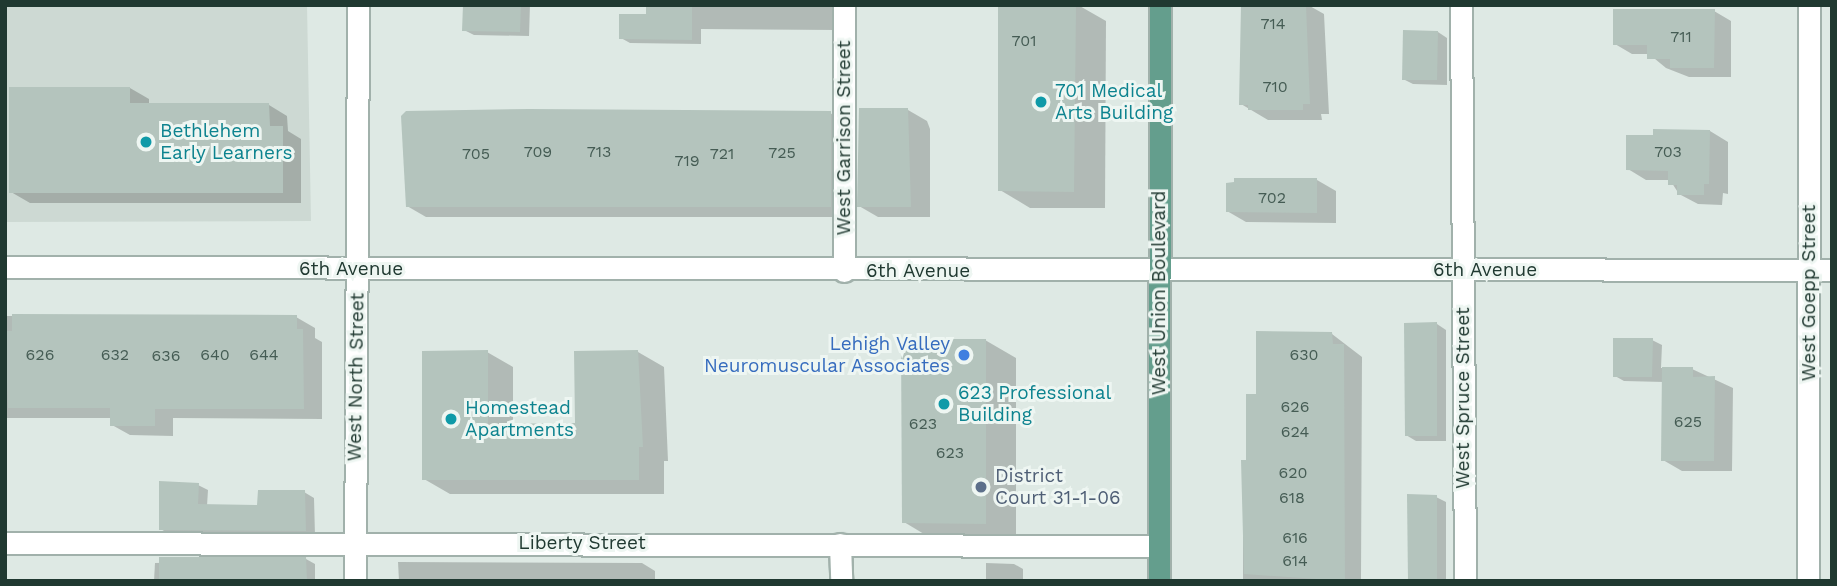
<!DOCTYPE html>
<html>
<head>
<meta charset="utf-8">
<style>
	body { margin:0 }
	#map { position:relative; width:1837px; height:586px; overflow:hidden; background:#dee9e4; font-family:"Work Sans",sans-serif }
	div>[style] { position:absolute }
	.built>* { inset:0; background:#cdd9d3 }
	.shadow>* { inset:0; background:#0003 }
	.building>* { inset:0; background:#b4c4bd }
	.roads { filter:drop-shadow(2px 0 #a1b1ab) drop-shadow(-2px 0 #a1b1ab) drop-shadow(0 2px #a1b1ab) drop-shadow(0 -2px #a1b1ab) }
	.minor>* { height:21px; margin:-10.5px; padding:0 10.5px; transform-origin:10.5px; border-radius:10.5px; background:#fff }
	.major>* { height:21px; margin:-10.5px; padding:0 10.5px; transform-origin:10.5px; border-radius:10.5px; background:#649e8d }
	.dots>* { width:19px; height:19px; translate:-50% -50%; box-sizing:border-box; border:4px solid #eef6f2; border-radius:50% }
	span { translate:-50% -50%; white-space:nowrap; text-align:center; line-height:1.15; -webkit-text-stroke:6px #eef6f2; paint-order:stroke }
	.number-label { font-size:16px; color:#455c54 }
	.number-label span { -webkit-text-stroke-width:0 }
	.culture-label { font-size:19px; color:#0d838f }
	.left { translate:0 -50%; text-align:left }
	.street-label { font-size:19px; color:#203931 }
	.shop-label { font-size:19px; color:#366cbe }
	.right { translate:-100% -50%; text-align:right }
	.service-label { font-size:19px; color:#4e5e75 }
	.frame { position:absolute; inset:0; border:7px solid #203931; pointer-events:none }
</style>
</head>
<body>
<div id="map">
	<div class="built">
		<i style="clip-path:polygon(5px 5px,307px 5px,311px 221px,5px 222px)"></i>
	</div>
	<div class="shadow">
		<i style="clip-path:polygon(464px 5px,530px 5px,529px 36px,474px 35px,464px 30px)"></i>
		<i style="clip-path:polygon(647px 5px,837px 5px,836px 30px,701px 29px,701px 44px,630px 43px,621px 38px,647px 16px)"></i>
		<i style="clip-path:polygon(1000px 5px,1078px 5px,1106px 21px,1105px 208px,1030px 208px,1000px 190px)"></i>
		<i style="clip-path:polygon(1243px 5px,1308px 5px,1324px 14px,1329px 114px,1321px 114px,1322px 120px,1268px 120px,1241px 104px)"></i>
		<i style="clip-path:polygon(1714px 11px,1731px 21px,1731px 77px,1689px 77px,1666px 68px,1649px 54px,1632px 54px,1615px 44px)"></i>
		<i style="clip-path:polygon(1438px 32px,1447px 38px,1447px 85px,1413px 84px,1403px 79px)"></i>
		<i style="clip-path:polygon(130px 88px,149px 99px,149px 105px,269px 105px,287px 116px,288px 131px,301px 139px,301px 203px,30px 203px,11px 192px)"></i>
		<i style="clip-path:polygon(908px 110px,927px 121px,930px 129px,930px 217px,878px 217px,859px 206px)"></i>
		<i style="clip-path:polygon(830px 113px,849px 123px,849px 217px,426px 217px,407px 206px)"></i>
		<i style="clip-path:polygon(1710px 131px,1728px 142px,1728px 194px,1723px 193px,1722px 205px,1698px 204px,1679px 194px,1670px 180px,1646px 180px,1628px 169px,1655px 136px)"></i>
		<i style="clip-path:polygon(1317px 180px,1336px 191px,1336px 223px,1246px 222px,1227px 211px)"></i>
		<i style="clip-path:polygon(5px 316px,296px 317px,315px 328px,315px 338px,322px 342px,322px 419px,173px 418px,173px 436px,130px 435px,112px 425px,112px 418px,5px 418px)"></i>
		<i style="clip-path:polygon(1437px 324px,1446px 330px,1446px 441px,1416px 441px,1406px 435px)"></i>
		<i style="clip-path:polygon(1332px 334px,1362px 357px,1361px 581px,1243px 581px,1243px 462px,1248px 462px,1258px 396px)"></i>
		<i style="clip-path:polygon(985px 340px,1016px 358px,1016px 540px,934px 540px,904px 522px)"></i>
		<i style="clip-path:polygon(1652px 340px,1662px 345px,1661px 368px,1692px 369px,1733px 388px,1732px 471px,1682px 471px,1663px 460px,1664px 382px,1624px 381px,1615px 376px)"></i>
		<i style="clip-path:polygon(487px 352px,513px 367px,513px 426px,577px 425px,638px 352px,664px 367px,668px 461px,664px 461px,664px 494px,450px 494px,424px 479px)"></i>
		<i style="clip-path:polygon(198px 485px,208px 490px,207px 506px,259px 507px,304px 492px,314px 498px,315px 535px,170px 535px,161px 529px)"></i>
		<i style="clip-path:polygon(1436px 497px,1446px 502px,1446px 581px,1409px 581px)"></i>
		<i style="clip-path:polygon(306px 559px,315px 564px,315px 581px,154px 581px,155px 563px)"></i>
		<i style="clip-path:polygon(398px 562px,642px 563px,655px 571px,655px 581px,399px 581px)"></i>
		<i style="clip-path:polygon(986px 563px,1014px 564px,1023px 569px,1023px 581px,986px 581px)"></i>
	</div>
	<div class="building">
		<i style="clip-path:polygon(463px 5px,521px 5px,520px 32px,462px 31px)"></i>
		<i style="clip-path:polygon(646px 5px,692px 5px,692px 40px,619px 39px,619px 14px,646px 14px)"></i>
		<i style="clip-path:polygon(998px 5px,1076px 5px,1074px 192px,998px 191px)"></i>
		<i style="clip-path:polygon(1241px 5px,1306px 5px,1310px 104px,1303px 104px,1303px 110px,1248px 110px,1248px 105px,1239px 105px)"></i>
		<i style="clip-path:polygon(1613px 9px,1715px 9px,1714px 68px,1670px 68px,1670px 59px,1647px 59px,1647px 45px,1613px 45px)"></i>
		<i style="clip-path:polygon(1403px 30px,1438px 31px,1437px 80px,1402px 80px)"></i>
		<i style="clip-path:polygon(9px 87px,130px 87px,130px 103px,269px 103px,270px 126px,283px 126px,283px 193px,9px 193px)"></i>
		<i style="clip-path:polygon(859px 108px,908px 108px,911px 207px,857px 207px)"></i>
		<i style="clip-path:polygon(529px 109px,831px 111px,831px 207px,406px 207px,401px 116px,406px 111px)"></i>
		<i style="clip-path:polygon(1653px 129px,1710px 130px,1709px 184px,1704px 184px,1704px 195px,1677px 195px,1677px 185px,1668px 185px,1668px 171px,1626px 170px,1626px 135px,1653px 135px)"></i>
		<i style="clip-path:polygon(1234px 178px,1317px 178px,1317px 213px,1226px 212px,1226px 183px,1234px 182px)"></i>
		<i style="clip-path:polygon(12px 314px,297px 315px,297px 329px,303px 329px,304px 409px,155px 409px,155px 426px,110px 426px,110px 408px,8px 408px,5px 331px,12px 331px)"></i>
		<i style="clip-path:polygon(1437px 322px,1437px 436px,1405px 436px,1404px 323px)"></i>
		<i style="clip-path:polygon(1256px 331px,1332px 332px,1333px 344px,1344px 344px,1345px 581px,1244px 574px,1241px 460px,1246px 460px,1246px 394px,1256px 394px)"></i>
		<i style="clip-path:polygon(1613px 338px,1653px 338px,1652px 377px,1613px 377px)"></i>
		<i style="clip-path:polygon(901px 339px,986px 339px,986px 524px,902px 523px)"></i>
		<i style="clip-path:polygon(488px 350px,488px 424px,575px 423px,574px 351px,638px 350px,643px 447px,639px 447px,639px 480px,422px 480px,422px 351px)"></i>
		<i style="clip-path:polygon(1662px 367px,1693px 367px,1693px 377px,1715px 376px,1714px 461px,1661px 461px)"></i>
		<i style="clip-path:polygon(159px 481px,199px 483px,198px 504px,257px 505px,258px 490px,305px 490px,306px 531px,159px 530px)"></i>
		<i style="clip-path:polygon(1407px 494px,1437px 495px,1437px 581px,1408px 581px)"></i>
		<i style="clip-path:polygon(159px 557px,306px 557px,307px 581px,159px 581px)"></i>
	</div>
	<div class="roads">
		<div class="minor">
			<i style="left:844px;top:5px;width:266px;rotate:90deg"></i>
			<i style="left:1461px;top:5px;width:576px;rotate:89.6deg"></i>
			<i style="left:5px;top:267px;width:1827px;rotate:0.09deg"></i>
			<i style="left:5px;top:543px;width:1154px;rotate:0.15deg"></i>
			<i style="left:840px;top:544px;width:37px;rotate:88deg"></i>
			<i style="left:355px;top:581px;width:576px;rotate:-89.7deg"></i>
			<i style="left:1808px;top:581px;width:576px;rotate:-89.9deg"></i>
		</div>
		<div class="major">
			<i style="left:1159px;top:581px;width:576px;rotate:-89.9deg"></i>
		</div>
	</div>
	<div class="dots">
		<i style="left:1041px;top:102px;background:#0f9aa8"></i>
		<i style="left:146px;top:142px;background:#0f9aa8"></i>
		<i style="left:964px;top:355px;background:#3f7fe0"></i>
		<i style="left:944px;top:404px;background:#0f9aa8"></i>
		<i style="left:451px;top:419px;background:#0f9aa8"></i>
		<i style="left:981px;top:487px;background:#5c6f8a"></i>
	</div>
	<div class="number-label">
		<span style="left:1273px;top:24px">714</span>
		<span style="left:1681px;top:37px">711</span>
		<span style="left:1024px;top:41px">701</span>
		<span style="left:1275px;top:87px">710</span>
		<span style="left:538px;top:152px">709</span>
		<span style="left:599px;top:152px">713</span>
		<span style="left:1668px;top:152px">703</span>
		<span style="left:782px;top:153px">725</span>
		<span style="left:476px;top:154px">705</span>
		<span style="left:722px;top:154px">721</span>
		<span style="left:687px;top:161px">719</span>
		<span style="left:1272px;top:198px">702</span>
		<span style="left:40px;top:355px">626</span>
		<span style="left:115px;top:355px">632</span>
		<span style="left:215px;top:355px">640</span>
		<span style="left:264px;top:355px">644</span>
		<span style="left:1304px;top:355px">630</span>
		<span style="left:166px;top:356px">636</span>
		<span style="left:1295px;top:407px">626</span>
		<span style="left:1688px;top:422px">625</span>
		<span style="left:923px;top:424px">623</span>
		<span style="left:1295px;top:432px">624</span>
		<span style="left:950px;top:453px">623</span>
		<span style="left:1293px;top:473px">620</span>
		<span style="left:1292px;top:498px">618</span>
		<span style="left:1295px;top:538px">616</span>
		<span style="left:1295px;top:561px">614</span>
	</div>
	<div class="culture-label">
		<span class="left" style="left:1055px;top:102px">701 Medical<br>Arts Building</span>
		<span class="left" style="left:160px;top:142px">Bethlehem<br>Early Learners</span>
		<span class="left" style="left:958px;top:404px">623 Professional<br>Building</span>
		<span class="left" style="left:465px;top:419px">Homestead<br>Apartments</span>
	</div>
	<div class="street-label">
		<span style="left:844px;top:138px;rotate:-90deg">West Garrison Street</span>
		<span style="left:351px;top:269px">6th Avenue</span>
		<span style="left:1485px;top:270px">6th Avenue</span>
		<span style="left:918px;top:271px">6th Avenue</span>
		<span style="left:1159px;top:293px;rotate:-90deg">West Union Boulevard</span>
		<span style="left:1809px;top:293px;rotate:-90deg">West Goepp Street</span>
		<span style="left:356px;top:377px;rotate:-89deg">West North Street</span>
		<span style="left:1463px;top:398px;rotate:-90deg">West Spruce Street</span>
		<span style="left:582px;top:543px">Liberty Street</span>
	</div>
	<div class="shop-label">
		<span class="right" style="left:950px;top:355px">Lehigh Valley<br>Neuromuscular Associates</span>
	</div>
	<div class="service-label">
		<span class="left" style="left:995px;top:487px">District<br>Court 31-1-06</span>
	</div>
	<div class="frame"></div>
</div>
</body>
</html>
